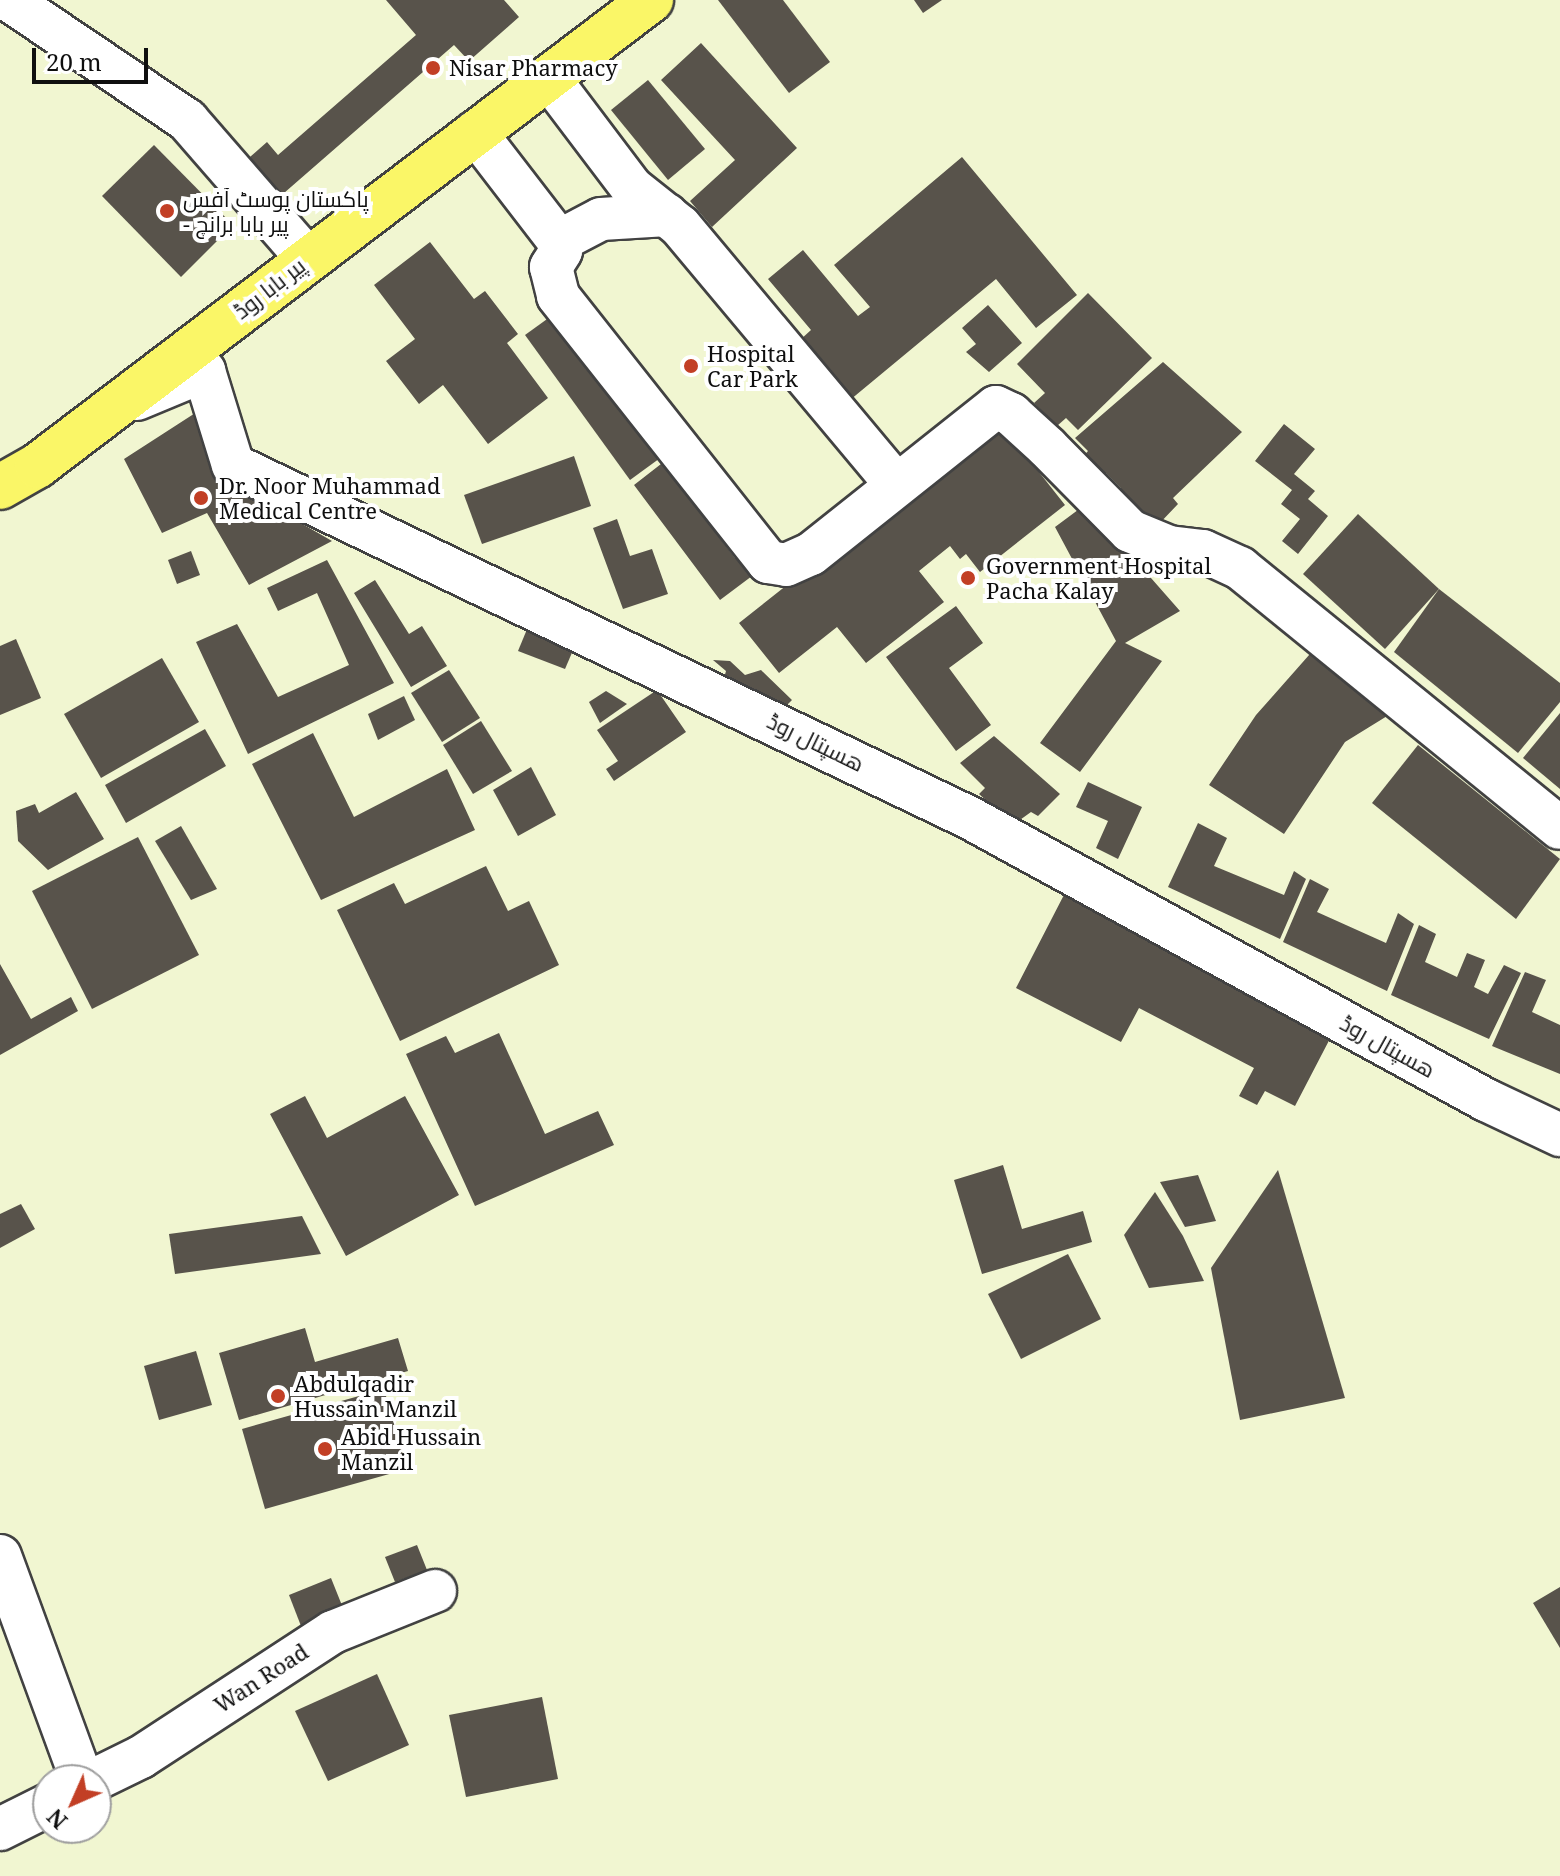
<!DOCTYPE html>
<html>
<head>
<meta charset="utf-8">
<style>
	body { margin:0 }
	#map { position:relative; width:1560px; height:1876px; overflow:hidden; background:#fffff1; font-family:"Noto Serif",Cairo,serif }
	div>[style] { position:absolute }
	.farmland>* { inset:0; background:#f1f6d1 }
	.building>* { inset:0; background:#58534b }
	.roads { filter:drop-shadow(2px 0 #424242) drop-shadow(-2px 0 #424242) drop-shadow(0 2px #424242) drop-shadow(0 -2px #424242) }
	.minor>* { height:42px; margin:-21px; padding:0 21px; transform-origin:21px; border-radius:21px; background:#fff }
	.major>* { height:44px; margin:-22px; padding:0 22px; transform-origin:22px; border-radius:22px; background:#faf667 }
	.dots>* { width:22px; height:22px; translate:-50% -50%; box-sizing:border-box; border:4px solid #fff; border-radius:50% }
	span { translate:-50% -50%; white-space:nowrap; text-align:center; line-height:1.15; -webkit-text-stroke:8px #fff; paint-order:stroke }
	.poi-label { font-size:22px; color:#0f0f0f }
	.left { translate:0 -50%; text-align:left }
	.street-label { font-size:22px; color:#0f0f0f }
	.north { position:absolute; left:32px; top:1764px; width:80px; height:80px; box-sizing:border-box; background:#fff; border:2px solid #9f9f9f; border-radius:50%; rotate:225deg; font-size:22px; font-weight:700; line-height:32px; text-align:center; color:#0f0f0f }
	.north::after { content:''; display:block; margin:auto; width:28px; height:36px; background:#c23f25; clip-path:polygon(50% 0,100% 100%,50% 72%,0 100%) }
	.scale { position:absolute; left:32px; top:48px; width:116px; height:36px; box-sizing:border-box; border:4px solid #0f0f0f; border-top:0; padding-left:10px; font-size:24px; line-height:28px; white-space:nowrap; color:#0f0f0f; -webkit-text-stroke:6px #fff; paint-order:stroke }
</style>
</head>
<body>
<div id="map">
	<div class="farmland">
		<i style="clip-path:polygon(evenodd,0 0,1560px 0,1560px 1876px,0 1876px,0 0,48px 1780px,96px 1780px,96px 1828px,48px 1828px,48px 1780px)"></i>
	</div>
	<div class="building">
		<i style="clip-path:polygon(386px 0,504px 0,519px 17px,469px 61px,454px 45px,276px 200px,243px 163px,267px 142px,278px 155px,416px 35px)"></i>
		<i style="clip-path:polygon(718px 0,783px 0,830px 62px,789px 93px)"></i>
		<i style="clip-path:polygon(914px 0,942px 0,923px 13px)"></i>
		<i style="clip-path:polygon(701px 43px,797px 148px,712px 227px,690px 201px,735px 160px,661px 80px)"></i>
		<i style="clip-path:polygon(648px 80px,705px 149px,668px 180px,611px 110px)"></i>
		<i style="clip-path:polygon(154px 145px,233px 225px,181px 277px,102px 196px)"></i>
		<i style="clip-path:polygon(962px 157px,1077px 295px,1036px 328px,996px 279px,850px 400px,800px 340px,811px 330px,768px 279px,803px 250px,858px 316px,870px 307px,834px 265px)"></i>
		<i style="clip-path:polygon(430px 242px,474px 299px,485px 291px,518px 334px,507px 343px,548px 398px,488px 444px,443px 385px,419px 404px,386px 361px,415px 339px,374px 285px)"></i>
		<i style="clip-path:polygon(1088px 293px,1152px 358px,1078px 430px,1066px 418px,1057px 426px,1034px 403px,1045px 393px,1017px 364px)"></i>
		<i style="clip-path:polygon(988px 305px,1022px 343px,989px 372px,966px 352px,976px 344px,962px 328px)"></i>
		<i style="clip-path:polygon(561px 309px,667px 453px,630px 480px,525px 335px)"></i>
		<i style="clip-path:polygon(1163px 362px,1242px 432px,1173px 498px,1178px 504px,1157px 526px,1143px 513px,1135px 522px,1111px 498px,1121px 488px,1106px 473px,1097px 481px,1077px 463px,1088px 451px,1075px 438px)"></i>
		<i style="clip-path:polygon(203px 408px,233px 484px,332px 541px,249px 585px,207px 513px,162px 533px,124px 459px)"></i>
		<i style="clip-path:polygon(997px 419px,1065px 505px,980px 572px,966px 554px,960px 559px,950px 546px,919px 571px,944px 602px,866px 663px,837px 627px,779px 673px,739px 623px)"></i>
		<i style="clip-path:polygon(1284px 424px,1315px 449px,1294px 474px,1315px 491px,1308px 499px,1328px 516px,1298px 554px,1282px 541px,1300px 519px,1281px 504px,1292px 490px,1255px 461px)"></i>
		<i style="clip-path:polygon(574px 456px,591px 506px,482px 544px,464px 495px)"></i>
		<i style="clip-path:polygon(670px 457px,684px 475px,676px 481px,735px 558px,746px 550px,760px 570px,720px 600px,634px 485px)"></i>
		<i style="clip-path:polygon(1086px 504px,1180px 611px,1125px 643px,1162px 661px,1080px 772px,1040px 743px,1116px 641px,1055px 527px)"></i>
		<i style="clip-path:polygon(1358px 514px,1439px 589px,1385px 649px,1303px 574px)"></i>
		<i style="clip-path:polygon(617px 519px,630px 556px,652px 549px,668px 594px,623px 609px,593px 528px)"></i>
		<i style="clip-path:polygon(191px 551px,200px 575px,177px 584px,168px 560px)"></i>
		<i style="clip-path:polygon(327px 560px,394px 683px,248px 754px,196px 642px,237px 624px,278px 697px,349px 665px,317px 593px,278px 611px,267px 588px)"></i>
		<i style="clip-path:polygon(375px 580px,409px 634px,422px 626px,447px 666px,411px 687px,354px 593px)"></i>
		<i style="clip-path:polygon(1439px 589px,1560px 683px,1560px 702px,1518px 753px,1394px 652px)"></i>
		<i style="clip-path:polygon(956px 606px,983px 643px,949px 668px,991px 725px,956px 751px,886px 657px)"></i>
		<i style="clip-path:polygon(530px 622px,577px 641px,565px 669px,518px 651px)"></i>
		<i style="clip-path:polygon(16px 639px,41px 698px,0 715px,0 646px)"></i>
		<i style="clip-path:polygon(1317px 646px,1392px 713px,1345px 742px,1284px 834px,1209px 785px,1256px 715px)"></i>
		<i style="clip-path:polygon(162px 658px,199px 722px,101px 778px,64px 714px)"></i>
		<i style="clip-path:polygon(713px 660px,730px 661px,745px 675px,761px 670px,792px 700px,785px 707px,724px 678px,726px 671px)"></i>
		<i style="clip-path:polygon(449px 670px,480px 718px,442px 742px,411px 693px)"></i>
		<i style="clip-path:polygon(657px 690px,686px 732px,614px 781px,606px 769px,618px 761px,597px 730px)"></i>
		<i style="clip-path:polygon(606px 691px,627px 704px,600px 723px,589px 702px)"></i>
		<i style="clip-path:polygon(404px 696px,415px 720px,378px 740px,368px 714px)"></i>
		<i style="clip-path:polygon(1560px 713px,1560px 789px,1523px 758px)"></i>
		<i style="clip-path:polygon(481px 721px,512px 771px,473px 794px,443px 745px)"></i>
		<i style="clip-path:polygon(205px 729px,226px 766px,126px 823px,105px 785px)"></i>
		<i style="clip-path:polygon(313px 733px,354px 817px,447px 769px,475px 830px,321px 900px,252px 764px)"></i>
		<i style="clip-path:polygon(994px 736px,1060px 794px,1038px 816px,1031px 812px,1013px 825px,979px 794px,985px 788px,960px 763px)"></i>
		<i style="clip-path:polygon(1418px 745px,1560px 859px,1516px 919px,1372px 803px)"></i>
		<i style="clip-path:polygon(531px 767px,556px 815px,518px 836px,493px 790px)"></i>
		<i style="clip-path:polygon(1088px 782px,1142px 807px,1118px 859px,1096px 848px,1108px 821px,1076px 807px)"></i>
		<i style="clip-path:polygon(76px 792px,104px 839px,48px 870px,18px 841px,16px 811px,35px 804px,39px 813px)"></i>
		<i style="clip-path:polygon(1198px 823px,1227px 838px,1214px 866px,1284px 895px,1294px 871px,1306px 879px,1280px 939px,1168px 887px)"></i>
		<i style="clip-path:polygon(181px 826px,217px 889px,191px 900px,155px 841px)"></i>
		<i style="clip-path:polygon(138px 837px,199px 955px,92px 1009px,32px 891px)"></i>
		<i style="clip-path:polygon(486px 866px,508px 911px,529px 901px,559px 965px,400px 1041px,337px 910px,394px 883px,405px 904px)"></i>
		<i style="clip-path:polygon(1310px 879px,1329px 889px,1317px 912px,1386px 943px,1398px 913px,1414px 924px,1387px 991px,1283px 942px)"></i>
		<i style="clip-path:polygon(1067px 889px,1335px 1029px,1295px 1106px,1265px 1091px,1257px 1105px,1239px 1096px,1254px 1068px,1139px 1008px,1121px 1042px,1016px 988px)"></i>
		<i style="clip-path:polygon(1419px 925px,1436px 934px,1425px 962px,1457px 977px,1467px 953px,1485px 960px,1474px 987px,1488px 994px,1504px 965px,1521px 973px,1489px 1039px,1391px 995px)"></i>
		<i style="clip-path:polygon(0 964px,31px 1019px,71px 997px,78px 1011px,0 1055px)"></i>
		<i style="clip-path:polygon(1525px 972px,1546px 980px,1532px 1012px,1560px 1025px,1560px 1074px,1492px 1046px)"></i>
		<i style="clip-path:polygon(499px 1033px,545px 1134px,598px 1111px,614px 1145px,475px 1206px,406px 1054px,446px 1036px,455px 1053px)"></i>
		<i style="clip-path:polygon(305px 1096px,327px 1138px,405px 1096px,459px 1195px,346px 1256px,270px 1114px)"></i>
		<i style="clip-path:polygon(1003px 1165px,1022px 1229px,1083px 1211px,1092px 1242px,982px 1274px,954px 1180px)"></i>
		<i style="clip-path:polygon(1278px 1170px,1345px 1398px,1240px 1420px,1211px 1268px)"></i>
		<i style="clip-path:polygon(1198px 1175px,1216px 1221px,1185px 1227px,1160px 1182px)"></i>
		<i style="clip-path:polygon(1155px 1192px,1183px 1236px,1204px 1281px,1149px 1288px,1124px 1235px)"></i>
		<i style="clip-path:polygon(21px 1204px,35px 1229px,0 1248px,0 1214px)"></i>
		<i style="clip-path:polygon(302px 1216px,321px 1254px,175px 1274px,169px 1234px)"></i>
		<i style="clip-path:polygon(1068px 1254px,1101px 1319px,1021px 1359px,988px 1294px)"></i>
		<i style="clip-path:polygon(305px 1328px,315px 1362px,398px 1338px,408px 1371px,239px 1420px,219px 1353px)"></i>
		<i style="clip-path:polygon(196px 1351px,212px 1405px,159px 1420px,144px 1366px)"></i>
		<i style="clip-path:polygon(384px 1389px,407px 1469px,265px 1509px,242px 1429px)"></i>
		<i style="clip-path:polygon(417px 1545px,427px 1570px,395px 1582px,385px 1557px)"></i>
		<i style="clip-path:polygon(331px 1578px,343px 1608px,301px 1626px,289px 1595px)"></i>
		<i style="clip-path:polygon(1560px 1587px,1560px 1648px,1533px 1603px)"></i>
		<i style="clip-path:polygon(377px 1674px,409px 1745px,328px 1781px,295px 1711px)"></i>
		<i style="clip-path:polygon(542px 1697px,558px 1779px,466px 1797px,449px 1715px)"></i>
	</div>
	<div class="roads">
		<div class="minor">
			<i style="left:9px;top:0;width:215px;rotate:34deg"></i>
			<i style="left:187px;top:120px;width:183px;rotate:49deg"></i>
			<i style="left:548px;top:77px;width:139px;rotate:52.9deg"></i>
			<i style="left:632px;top:188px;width:61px;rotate:38.4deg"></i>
			<i style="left:680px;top:226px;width:336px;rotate:50.1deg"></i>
			<i style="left:475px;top:132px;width:138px;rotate:52.4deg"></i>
			<i style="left:559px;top:241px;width:10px;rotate:79deg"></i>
			<i style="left:561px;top:251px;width:19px;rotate:122deg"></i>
			<i style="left:551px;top:267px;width:30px;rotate:76deg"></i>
			<i style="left:558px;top:296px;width:339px;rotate:51.7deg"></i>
			<i style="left:768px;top:562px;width:18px;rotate:9deg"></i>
			<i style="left:786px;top:565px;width:27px;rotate:-24deg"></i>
			<i style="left:811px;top:554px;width:236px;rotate:-38.5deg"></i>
			<i style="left:996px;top:407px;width:17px;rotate:25deg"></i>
			<i style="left:1011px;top:414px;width:49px;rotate:42.5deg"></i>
			<i style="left:1047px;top:447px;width:118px;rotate:45.3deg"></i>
			<i style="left:1130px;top:531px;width:42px;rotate:22.3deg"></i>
			<i style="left:1169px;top:547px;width:34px;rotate:7deg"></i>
			<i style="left:1203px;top:551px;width:41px;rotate:24.7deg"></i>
			<i style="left:1240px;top:568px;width:412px;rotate:39.1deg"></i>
			<i style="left:559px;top:241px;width:47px;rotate:-27.6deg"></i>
			<i style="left:601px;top:219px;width:66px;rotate:-3.5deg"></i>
			<i style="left:137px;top:399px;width:73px;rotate:-22.7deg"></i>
			<i style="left:204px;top:371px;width:98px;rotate:72.9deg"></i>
			<i style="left:233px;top:465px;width:817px;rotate:25.59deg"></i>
			<i style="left:970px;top:818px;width:588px;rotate:28.66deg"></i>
			<i style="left:1486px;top:1100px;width:82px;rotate:25.3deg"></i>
			<i style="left:0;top:1556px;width:239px;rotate:69.9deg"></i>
			<i style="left:94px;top:1780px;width:52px;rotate:-26.1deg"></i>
			<i style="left:141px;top:1757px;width:229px;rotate:-33.1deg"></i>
			<i style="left:333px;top:1632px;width:110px;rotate:-21.9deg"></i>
			<i style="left:0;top:1829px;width:54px;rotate:-26.6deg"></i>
		</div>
		<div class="major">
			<i style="left:0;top:487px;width:43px;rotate:-29.6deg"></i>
			<i style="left:37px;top:466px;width:771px;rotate:-37.2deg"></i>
		</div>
	</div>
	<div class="dots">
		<i style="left:433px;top:68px;background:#c23f25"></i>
		<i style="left:167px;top:211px;background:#c23f25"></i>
		<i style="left:691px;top:366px;background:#c23f25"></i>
		<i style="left:201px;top:498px;background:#c23f25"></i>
		<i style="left:968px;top:578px;background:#c23f25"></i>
		<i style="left:278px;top:1396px;background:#c23f25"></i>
		<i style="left:325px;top:1449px;background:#c23f25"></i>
	</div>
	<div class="poi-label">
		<span class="left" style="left:449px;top:68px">Nisar Pharmacy</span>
		<span class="left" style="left:183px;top:211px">پاکستان پوسٹ آفس<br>- پیر بابا برانچ</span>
		<span class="left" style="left:707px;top:366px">Hospital<br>Car Park</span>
		<span class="left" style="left:219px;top:498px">Dr. Noor Muhammad<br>Medical Centre</span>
		<span class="left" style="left:986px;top:578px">Government Hospital<br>Pacha Kalay</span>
		<span class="left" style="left:294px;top:1396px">Abdulqadir<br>Hussain Manzil</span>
		<span class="left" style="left:341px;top:1449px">Abid Hussain<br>Manzil</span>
	</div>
	<div class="street-label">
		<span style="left:269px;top:288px;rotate:-38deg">پیر بابا روڈ</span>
		<span style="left:816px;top:742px;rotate:26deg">ھسپتال روڈ</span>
		<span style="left:1388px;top:1046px;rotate:29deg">ھسپتال روڈ</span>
		<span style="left:261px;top:1678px;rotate:-33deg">Wan Road</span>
	</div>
	<div class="north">N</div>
	<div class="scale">20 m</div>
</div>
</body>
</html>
